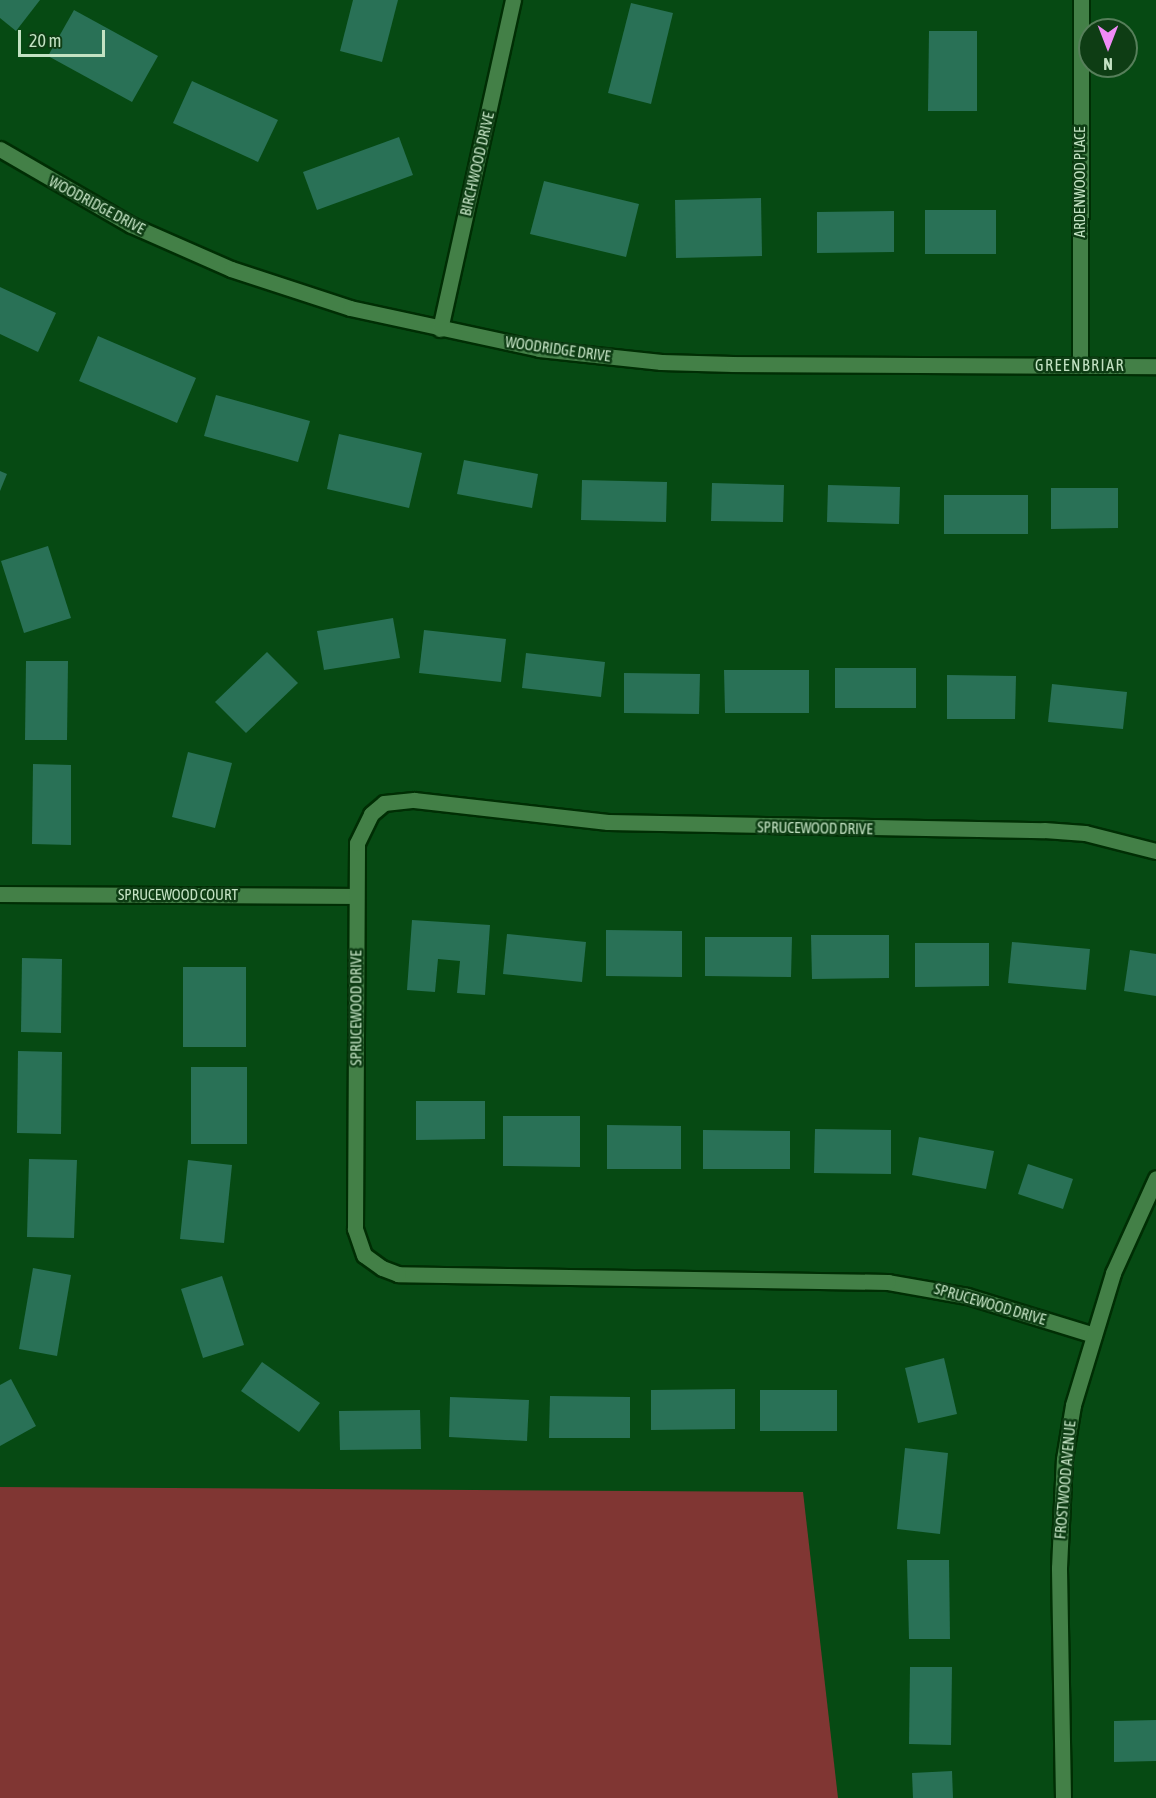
<!DOCTYPE html>
<html>
<head>
<meta charset="utf-8">
<style>
	body { margin:0 }
	#map { position:relative; width:1156px; height:1798px; overflow:hidden; background:#064a13; font-family:"Asap Condensed",sans-serif }
	div>[style] { position:absolute }
	.green>* { inset:0; background:#803633 }
	.building>* { inset:0; background:#297156 }
	.roads { filter:drop-shadow(2px 0 #002e04) drop-shadow(-2px 0 #002e04) drop-shadow(0 2px #002e04) drop-shadow(0 -2px #002e04) }
	.minor>* { height:15px; margin:-7.5px; padding:0 7.5px; transform-origin:7.5px; border-radius:7.5px; background:#438047 }
	span { translate:-50% -50%; white-space:nowrap; text-align:center; line-height:1.15; -webkit-text-stroke:5px #0e3d14; paint-order:stroke }
	.street-label { font-size:15px; color:#c3e2c3 }
	.neighbourhood-label { font-size:16px; color:#c3e2c3; letter-spacing:1.5px }
	.north { position:absolute; left:1078px; top:18px; width:60px; height:60px; box-sizing:border-box; background:#0e3d14; border:2px solid #567f5a; border-radius:50%; rotate:180deg; font-size:16px; font-weight:700; line-height:24px; text-align:center; color:#c3e2c3 }
	.north::after { content:''; display:block; margin:auto; width:21px; height:27px; background:#f08bf6; clip-path:polygon(50% 0,100% 100%,50% 72%,0 100%) }
	.scale { position:absolute; left:18px; top:30px; width:87px; height:27px; box-sizing:border-box; border:3px solid #c3e2c3; border-top:0; padding-left:8px; font-size:18px; line-height:21px; white-space:nowrap; color:#c3e2c3; -webkit-text-stroke:4px #0e3d14; paint-order:stroke }
</style>
</head>
<body>
<div id="map">
	<div class="green">
		<i style="clip-path:polygon(0 1487px,803px 1492px,838px 1798px,0 1798px)"></i>
	</div>
	<div class="building">
		<i style="clip-path:polygon(0 0,40px 0,16px 31px,0 18px)"></i>
		<i style="clip-path:polygon(353px 0,398px 0,382px 62px,340px 51px)"></i>
		<i style="clip-path:polygon(631px 3px,673px 13px,651px 104px,608px 93px)"></i>
		<i style="clip-path:polygon(74px 10px,158px 56px,132px 102px,48px 56px)"></i>
		<i style="clip-path:polygon(929px 31px,977px 31px,977px 111px,928px 111px)"></i>
		<i style="clip-path:polygon(192px 81px,278px 120px,258px 162px,173px 123px)"></i>
		<i style="clip-path:polygon(399px 137px,413px 175px,317px 210px,303px 172px)"></i>
		<i style="clip-path:polygon(544px 181px,639px 204px,626px 257px,530px 234px)"></i>
		<i style="clip-path:polygon(761px 198px,762px 256px,676px 258px,675px 200px)"></i>
		<i style="clip-path:polygon(925px 210px,996px 210px,996px 254px,925px 254px)"></i>
		<i style="clip-path:polygon(894px 211px,894px 252px,817px 253px,817px 212px)"></i>
		<i style="clip-path:polygon(0 287px,56px 313px,38px 352px,0 334px)"></i>
		<i style="clip-path:polygon(98px 336px,196px 378px,177px 423px,79px 381px)"></i>
		<i style="clip-path:polygon(216px 395px,310px 421px,298px 462px,204px 436px)"></i>
		<i style="clip-path:polygon(339px 434px,422px 453px,409px 508px,327px 489px)"></i>
		<i style="clip-path:polygon(464px 460px,538px 474px,532px 508px,457px 494px)"></i>
		<i style="clip-path:polygon(0 471px,7px 474px,0 491px)"></i>
		<i style="clip-path:polygon(582px 480px,667px 482px,666px 522px,581px 520px)"></i>
		<i style="clip-path:polygon(712px 483px,784px 485px,783px 522px,711px 521px)"></i>
		<i style="clip-path:polygon(828px 485px,900px 487px,899px 524px,827px 522px)"></i>
		<i style="clip-path:polygon(1051px 488px,1118px 488px,1118px 528px,1051px 529px)"></i>
		<i style="clip-path:polygon(944px 495px,1028px 495px,1028px 534px,944px 534px)"></i>
		<i style="clip-path:polygon(48px 546px,71px 618px,24px 633px,1px 561px)"></i>
		<i style="clip-path:polygon(393px 618px,400px 658px,324px 670px,317px 631px)"></i>
		<i style="clip-path:polygon(424px 630px,506px 639px,501px 682px,419px 673px)"></i>
		<i style="clip-path:polygon(267px 652px,298px 683px,246px 733px,215px 702px)"></i>
		<i style="clip-path:polygon(526px 653px,605px 662px,601px 697px,522px 688px)"></i>
		<i style="clip-path:polygon(26px 661px,68px 661px,67px 740px,25px 740px)"></i>
		<i style="clip-path:polygon(835px 668px,916px 668px,916px 708px,835px 708px)"></i>
		<i style="clip-path:polygon(724px 670px,809px 670px,809px 713px,725px 713px)"></i>
		<i style="clip-path:polygon(624px 673px,700px 674px,699px 714px,624px 713px)"></i>
		<i style="clip-path:polygon(947px 675px,1016px 676px,1015px 719px,947px 719px)"></i>
		<i style="clip-path:polygon(1052px 684px,1127px 692px,1123px 729px,1048px 722px)"></i>
		<i style="clip-path:polygon(188px 752px,232px 763px,215px 828px,172px 817px)"></i>
		<i style="clip-path:polygon(33px 764px,71px 765px,71px 845px,32px 844px)"></i>
		<i style="clip-path:polygon(412px 920px,490px 925px,485px 995px,457px 993px,460px 961px,438px 959px,435px 992px,407px 990px)"></i>
		<i style="clip-path:polygon(606px 930px,682px 931px,682px 977px,606px 976px)"></i>
		<i style="clip-path:polygon(507px 934px,586px 942px,582px 982px,503px 974px)"></i>
		<i style="clip-path:polygon(811px 935px,889px 935px,889px 978px,812px 979px)"></i>
		<i style="clip-path:polygon(705px 937px,792px 937px,791px 977px,705px 976px)"></i>
		<i style="clip-path:polygon(1012px 942px,1090px 949px,1086px 990px,1008px 983px)"></i>
		<i style="clip-path:polygon(915px 943px,989px 943px,989px 986px,915px 987px)"></i>
		<i style="clip-path:polygon(1130px 950px,1156px 954px,1156px 996px,1124px 991px)"></i>
		<i style="clip-path:polygon(22px 958px,62px 959px,61px 1033px,21px 1032px)"></i>
		<i style="clip-path:polygon(183px 967px,246px 967px,246px 1047px,183px 1047px)"></i>
		<i style="clip-path:polygon(18px 1051px,62px 1052px,61px 1134px,17px 1133px)"></i>
		<i style="clip-path:polygon(191px 1067px,247px 1067px,247px 1144px,191px 1144px)"></i>
		<i style="clip-path:polygon(416px 1101px,485px 1101px,485px 1139px,416px 1140px)"></i>
		<i style="clip-path:polygon(503px 1116px,580px 1116px,580px 1167px,503px 1166px)"></i>
		<i style="clip-path:polygon(607px 1125px,681px 1126px,681px 1169px,607px 1169px)"></i>
		<i style="clip-path:polygon(815px 1129px,891px 1130px,891px 1174px,814px 1173px)"></i>
		<i style="clip-path:polygon(703px 1130px,790px 1131px,790px 1169px,703px 1169px)"></i>
		<i style="clip-path:polygon(919px 1137px,994px 1151px,986px 1189px,912px 1175px)"></i>
		<i style="clip-path:polygon(29px 1159px,77px 1160px,74px 1238px,27px 1237px)"></i>
		<i style="clip-path:polygon(188px 1160px,232px 1165px,224px 1243px,180px 1239px)"></i>
		<i style="clip-path:polygon(1028px 1164px,1073px 1179px,1063px 1209px,1018px 1194px)"></i>
		<i style="clip-path:polygon(33px 1268px,71px 1275px,57px 1356px,19px 1349px)"></i>
		<i style="clip-path:polygon(222px 1276px,244px 1345px,203px 1358px,181px 1289px)"></i>
		<i style="clip-path:polygon(944px 1358px,957px 1414px,918px 1423px,905px 1368px)"></i>
		<i style="clip-path:polygon(262px 1362px,320px 1403px,299px 1432px,241px 1391px)"></i>
		<i style="clip-path:polygon(11px 1379px,36px 1426px,0 1446px,0 1385px)"></i>
		<i style="clip-path:polygon(735px 1389px,735px 1429px,651px 1430px,651px 1390px)"></i>
		<i style="clip-path:polygon(760px 1390px,837px 1390px,837px 1431px,760px 1431px)"></i>
		<i style="clip-path:polygon(550px 1396px,630px 1397px,630px 1438px,549px 1438px)"></i>
		<i style="clip-path:polygon(450px 1397px,529px 1400px,527px 1441px,449px 1437px)"></i>
		<i style="clip-path:polygon(420px 1410px,421px 1449px,340px 1450px,339px 1411px)"></i>
		<i style="clip-path:polygon(905px 1448px,948px 1453px,940px 1534px,897px 1529px)"></i>
		<i style="clip-path:polygon(907px 1560px,949px 1560px,950px 1639px,909px 1639px)"></i>
		<i style="clip-path:polygon(910px 1667px,952px 1667px,951px 1745px,909px 1744px)"></i>
		<i style="clip-path:polygon(1156px 1720px,1156px 1761px,1114px 1762px,1114px 1721px)"></i>
		<i style="clip-path:polygon(952px 1771px,953px 1798px,913px 1798px,912px 1773px)"></i>
	</div>
	<div class="roads">
		<div class="minor">
			<i style="left:0;top:149px;width:151px;rotate:30.1deg"></i>
			<i style="left:131px;top:225px;width:109px;rotate:23.7deg"></i>
			<i style="left:231px;top:269px;width:125px;rotate:18.1deg"></i>
			<i style="left:350px;top:308px;width:193px;rotate:12.2deg"></i>
			<i style="left:539px;top:349px;width:123px;rotate:6.1deg"></i>
			<i style="left:661px;top:362px;width:72px;rotate:1.6deg"></i>
			<i style="left:733px;top:364px;width:423px;rotate:0.3deg"></i>
			<i style="left:440px;top:329px;width:337px;rotate:-77.5deg"></i>
			<i style="left:1080px;top:365px;width:365px;rotate:-89.8deg"></i>
			<i style="left:0;top:894px;width:356px;rotate:0.3deg"></i>
			<i style="left:1094px;top:1335px;width:133px;rotate:-162.9deg"></i>
			<i style="left:967px;top:1296px;width:80px;rotate:-170deg"></i>
			<i style="left:888px;top:1282px;width:490px;rotate:-179.1deg"></i>
			<i style="left:398px;top:1274px;width:17px;rotate:-159deg"></i>
			<i style="left:382px;top:1268px;width:22px;rotate:-144deg"></i>
			<i style="left:364px;top:1255px;width:28px;rotate:-109deg"></i>
			<i style="left:355px;top:1229px;width:386px;rotate:-89.7deg"></i>
			<i style="left:357px;top:843px;width:32px;rotate:-64deg"></i>
			<i style="left:371px;top:814px;width:17px;rotate:-40deg"></i>
			<i style="left:384px;top:803px;width:30px;rotate:-6deg"></i>
			<i style="left:414px;top:800px;width:195px;rotate:6.5deg"></i>
			<i style="left:608px;top:822px;width:436px;rotate:1.1deg"></i>
			<i style="left:1044px;top:830px;width:41px;rotate:4.2deg"></i>
			<i style="left:1085px;top:833px;width:73px;rotate:14.2deg"></i>
			<i style="left:1063px;top:1798px;width:230px;rotate:-91deg"></i>
			<i style="left:1059px;top:1568px;width:109px;rotate:-87.4deg"></i>
			<i style="left:1064px;top:1459px;width:55px;rotate:-80.5deg"></i>
			<i style="left:1073px;top:1405px;width:138px;rotate:-73.1deg"></i>
			<i style="left:1113px;top:1273px;width:104px;rotate:-65.6deg"></i>
		</div>
	</div>
	<div class="street-label">
		<span style="left:477px;top:164px;rotate:-77deg">BIRCHWOOD DRIVE</span>
		<span style="left:1080px;top:182px;rotate:-90deg">ARDENWOOD PLACE</span>
		<span style="left:97px;top:205px;rotate:28deg">WOODRIDGE DRIVE</span>
		<span style="left:558px;top:349px;rotate:8deg">WOODRIDGE DRIVE</span>
		<span style="left:815px;top:828px;rotate:1deg">SPRUCEWOOD DRIVE</span>
		<span style="left:178px;top:895px">SPRUCEWOOD COURT</span>
		<span style="left:356px;top:1008px;rotate:-90deg">SPRUCEWOOD DRIVE</span>
		<span style="left:990px;top:1304px;rotate:16deg">SPRUCEWOOD DRIVE</span>
		<span style="left:1065px;top:1480px;rotate:-85deg">FROSTWOOD AVENUE</span>
	</div>
	<div class="neighbourhood-label">
		<span style="left:1080px;top:365px">GREENBRIAR</span>
	</div>
	<div class="north">N</div>
	<div class="scale">20 m</div>
</div>
</body>
</html>
